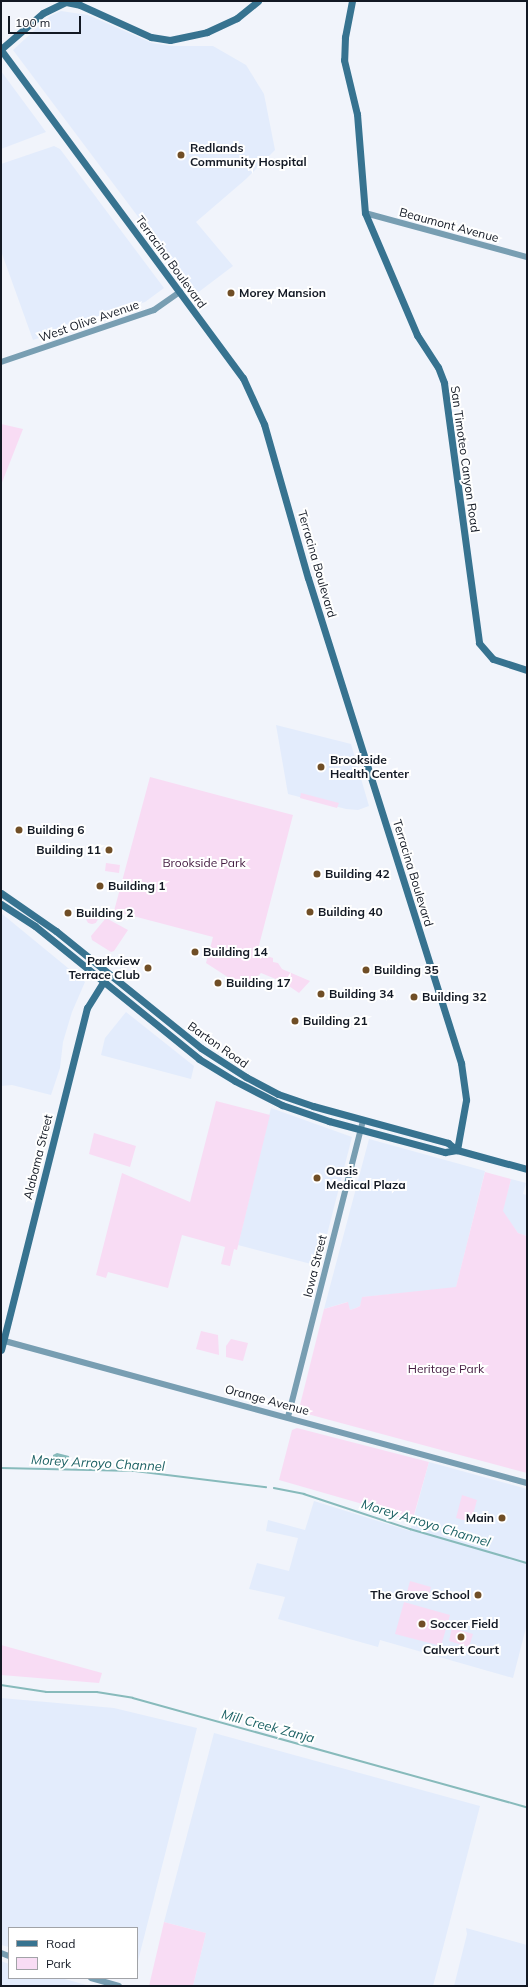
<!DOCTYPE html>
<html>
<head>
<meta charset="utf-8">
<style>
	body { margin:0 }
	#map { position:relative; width:528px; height:1987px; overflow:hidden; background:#f1f4fb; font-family:Mulish,sans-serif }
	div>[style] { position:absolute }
	.built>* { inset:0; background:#e3ecfc }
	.green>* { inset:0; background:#f8dcf4 }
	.round { border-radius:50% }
	.water>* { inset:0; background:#87babb }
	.stream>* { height:1.5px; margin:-0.75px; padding:0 0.75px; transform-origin:0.75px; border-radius:0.75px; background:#87babb }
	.tertiary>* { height:6px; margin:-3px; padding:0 3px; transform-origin:3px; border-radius:3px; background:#789eb2 }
	.secondary>* { height:7px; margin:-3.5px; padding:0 3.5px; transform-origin:3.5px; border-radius:3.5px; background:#377390 }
	.dots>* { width:11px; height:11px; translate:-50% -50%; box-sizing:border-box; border:2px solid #fff; border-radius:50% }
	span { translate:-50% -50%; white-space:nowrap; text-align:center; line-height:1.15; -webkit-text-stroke:4px #fff; paint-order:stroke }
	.poi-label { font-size:12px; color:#131924; font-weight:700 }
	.left { translate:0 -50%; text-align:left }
	.right { translate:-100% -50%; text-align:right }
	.street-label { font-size:12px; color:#131924 }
	.park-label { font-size:12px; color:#431b40 }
	.water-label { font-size:13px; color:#1d6265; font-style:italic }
	.frame { position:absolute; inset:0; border:2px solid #131924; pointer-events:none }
	.legend { position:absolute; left:8px; top:1927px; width:130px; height:52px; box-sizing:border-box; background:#fff; border:1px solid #a1a3a7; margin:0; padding:5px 7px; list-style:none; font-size:12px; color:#131924 }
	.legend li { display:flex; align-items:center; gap:8px; height:20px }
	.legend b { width:20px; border:1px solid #a1a3a7 }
	.scale { position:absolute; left:8px; top:16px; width:73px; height:18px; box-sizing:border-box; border:2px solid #131924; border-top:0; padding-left:5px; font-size:12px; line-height:14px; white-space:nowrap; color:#131924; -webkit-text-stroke:3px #fff; paint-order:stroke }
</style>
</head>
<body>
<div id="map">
	<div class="built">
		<i style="clip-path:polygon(61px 11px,88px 15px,152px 43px,171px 46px,213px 46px,246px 65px,264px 94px,275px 150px,246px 179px,196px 222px,233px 266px,196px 294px,13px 50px,50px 16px)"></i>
		<i style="clip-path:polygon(1px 71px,46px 132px,1px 149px)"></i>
		<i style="clip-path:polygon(54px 146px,60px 149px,164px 288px,145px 302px,33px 340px,1px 251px,1px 164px)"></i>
		<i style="clip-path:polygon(276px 725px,351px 744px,369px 806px,358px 810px,346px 809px,288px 794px)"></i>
		<i style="clip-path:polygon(1px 913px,85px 982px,72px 1012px,63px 1042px,60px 1068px,51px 1095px,12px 1085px,1px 1086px)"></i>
		<i style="clip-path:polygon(126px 1012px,194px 1066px,191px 1079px,101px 1055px,105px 1038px)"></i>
		<i style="clip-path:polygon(271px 1108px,352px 1137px,319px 1266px,238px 1245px)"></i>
		<i style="clip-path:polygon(369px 1139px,485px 1171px,456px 1288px,363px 1297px,360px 1306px,356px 1308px,350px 1310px,347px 1302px,324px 1309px)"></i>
		<i style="clip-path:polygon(511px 1179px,526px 1183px,523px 1194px,527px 1195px,527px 1236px,518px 1233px,502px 1211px)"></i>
		<i style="clip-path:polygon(429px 1462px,527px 1489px,527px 1624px,513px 1678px,380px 1640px,378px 1647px,278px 1619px,285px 1597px,249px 1589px,257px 1563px,289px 1571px,298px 1538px,266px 1531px,268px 1520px,305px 1530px,314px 1501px,410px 1531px)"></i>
		<i style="clip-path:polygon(1px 1698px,114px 1708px,197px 1728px,137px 1965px,137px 1928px,9px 1928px,9px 1947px,1px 1945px)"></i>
		<i style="clip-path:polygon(214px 1733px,480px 1806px,433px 1986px,193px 1986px,206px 1933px,164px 1922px)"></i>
		<i style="clip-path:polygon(466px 1928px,527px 1945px,527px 1986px,454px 1986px,467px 1934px)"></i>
		<i style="clip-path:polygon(1px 1961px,9px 1964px,9px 1978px,61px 1978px,90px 1986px,1px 1986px)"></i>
	</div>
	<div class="green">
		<i style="clip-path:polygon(1px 424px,23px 429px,1px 485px)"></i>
		<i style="clip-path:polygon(150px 777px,293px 815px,257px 953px,273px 958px,273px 962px,278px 963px,282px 969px,310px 981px,299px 993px,283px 982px,261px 973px,248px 986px,242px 983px,240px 985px,206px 963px,213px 937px,114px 911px)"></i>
		<i style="clip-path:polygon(301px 793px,339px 803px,337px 808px,300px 798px)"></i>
		<i style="clip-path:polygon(106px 863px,120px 865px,119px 873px,105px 871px)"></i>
		<i class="round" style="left:86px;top:912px;width:12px;height:12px"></i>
		<i style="clip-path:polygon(106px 918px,128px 930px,114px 951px,111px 952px,92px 940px,91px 936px)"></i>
		<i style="clip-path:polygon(216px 1101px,270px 1115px,237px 1250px,234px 1249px,230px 1266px,221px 1264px,225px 1247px,182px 1235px,168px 1288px,108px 1272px,106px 1278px,96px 1275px,122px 1173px,190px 1202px)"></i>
		<i style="clip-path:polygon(94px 1133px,136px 1146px,130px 1167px,89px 1154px)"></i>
		<i style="clip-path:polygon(485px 1172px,511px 1179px,503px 1211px,518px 1233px,527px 1236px,527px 1473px,300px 1412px,299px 1409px,324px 1309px,348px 1302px,350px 1310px,356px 1308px,360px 1306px,362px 1297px,456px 1287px)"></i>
		<i style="clip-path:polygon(201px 1331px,218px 1335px,219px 1355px,196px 1349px)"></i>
		<i style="clip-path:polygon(231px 1339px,248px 1343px,243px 1361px,226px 1357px,226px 1346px)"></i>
		<i style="clip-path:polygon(297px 1428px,429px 1462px,412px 1522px,359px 1503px,279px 1480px,292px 1430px)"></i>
		<i style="clip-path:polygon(462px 1495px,477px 1500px,471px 1522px,456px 1518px)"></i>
		<i style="clip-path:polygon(410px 1581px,431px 1587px,428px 1599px,407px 1592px)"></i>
		<i style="clip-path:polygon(404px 1602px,450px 1615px,441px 1646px,395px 1634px)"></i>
		<i style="clip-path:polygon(452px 1628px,473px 1634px,469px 1647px,449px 1641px)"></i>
		<i style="clip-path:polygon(1px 1645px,102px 1673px,99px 1683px,1px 1675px)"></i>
		<i style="clip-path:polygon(164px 1922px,206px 1933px,193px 1986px,149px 1986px)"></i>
	</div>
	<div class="water">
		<i style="clip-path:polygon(57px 1453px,69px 1456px,70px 1461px,53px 1459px,53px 1455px)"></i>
	</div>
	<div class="stream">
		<i style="left:1px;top:1468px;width:134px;rotate:1.3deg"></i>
		<i style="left:135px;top:1471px;width:132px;rotate:7deg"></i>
		<i style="left:274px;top:1488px;width:31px;rotate:11deg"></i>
		<i style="left:304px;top:1494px;width:112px;rotate:18.3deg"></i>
		<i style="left:410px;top:1529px;width:122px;rotate:16.2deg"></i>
		<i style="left:1px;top:1685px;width:46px;rotate:8.8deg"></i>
		<i style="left:46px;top:1692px;width:51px"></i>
		<i style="left:97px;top:1692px;width:36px;rotate:9deg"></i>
		<i style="left:133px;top:1698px;width:409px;rotate:15.5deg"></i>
	</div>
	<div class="tertiary">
		<i style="left:365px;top:213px;width:168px;rotate:15.2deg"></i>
		<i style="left:1px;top:362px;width:162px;rotate:-18.8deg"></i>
		<i style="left:154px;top:310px;width:32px;rotate:-35deg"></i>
		<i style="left:1px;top:1340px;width:545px;rotate:15.21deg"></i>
		<i style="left:288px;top:1417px;width:305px;rotate:-75.8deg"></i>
		<i style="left:1px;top:1953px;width:9px;rotate:21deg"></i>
		<i style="left:91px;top:1978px;width:29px;rotate:16deg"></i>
	</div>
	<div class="secondary">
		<i style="left:352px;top:1px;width:37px;rotate:101deg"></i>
		<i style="left:345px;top:37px;width:23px;rotate:92deg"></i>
		<i style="left:344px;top:60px;width:56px;rotate:76.5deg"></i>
		<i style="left:357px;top:114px;width:99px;rotate:85.4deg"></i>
		<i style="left:365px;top:213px;width:133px;rotate:66.9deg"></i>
		<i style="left:417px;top:335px;width:38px;rotate:57deg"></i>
		<i style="left:438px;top:367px;width:17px;rotate:69deg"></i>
		<i style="left:444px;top:383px;width:262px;rotate:82.3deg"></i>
		<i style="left:479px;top:643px;width:21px;rotate:49deg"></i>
		<i style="left:493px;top:659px;width:36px;rotate:18deg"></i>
		<i style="left:1px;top:49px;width:55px;rotate:-40.6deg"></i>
		<i style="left:43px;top:13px;width:25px;rotate:-26deg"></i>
		<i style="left:66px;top:2px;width:14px;rotate:12deg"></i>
		<i style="left:80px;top:5px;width:78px;rotate:24.3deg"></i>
		<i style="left:151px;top:37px;width:19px;rotate:9deg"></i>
		<i style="left:170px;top:40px;width:38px;rotate:-12deg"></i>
		<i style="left:207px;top:32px;width:33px;rotate:-25deg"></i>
		<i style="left:237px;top:18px;width:27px;rotate:-39deg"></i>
		<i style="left:1px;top:50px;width:408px;rotate:53.6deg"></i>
		<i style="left:243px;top:378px;width:51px;rotate:65.5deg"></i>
		<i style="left:264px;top:424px;width:160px;rotate:74.1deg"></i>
		<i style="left:308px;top:578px;width:509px;rotate:72.49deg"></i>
		<i style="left:461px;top:1063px;width:37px;rotate:82deg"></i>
		<i style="left:466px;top:1100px;width:51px;rotate:100.2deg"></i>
		<i style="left:1px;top:893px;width:67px;rotate:34.6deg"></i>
		<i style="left:56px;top:931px;width:186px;rotate:38.9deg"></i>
		<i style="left:201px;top:1048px;width:54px;rotate:32.8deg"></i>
		<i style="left:246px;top:1077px;width:36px;rotate:28deg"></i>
		<i style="left:278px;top:1094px;width:37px;rotate:19deg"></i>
		<i style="left:313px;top:1106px;width:140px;rotate:15.3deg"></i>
		<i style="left:448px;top:1143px;width:11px;rotate:38deg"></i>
		<i style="left:457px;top:1150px;width:73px;rotate:15.2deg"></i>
		<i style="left:1px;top:904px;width:40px;rotate:32.9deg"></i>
		<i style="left:35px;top:926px;width:211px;rotate:39deg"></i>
		<i style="left:199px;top:1059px;width:42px;rotate:31.4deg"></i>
		<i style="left:235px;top:1081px;width:53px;rotate:27.1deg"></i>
		<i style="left:282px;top:1105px;width:50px;rotate:18.8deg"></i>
		<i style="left:329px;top:1121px;width:120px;rotate:15deg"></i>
		<i style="left:445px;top:1152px;width:12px;rotate:-9deg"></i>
		<i style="left:1px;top:1350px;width:353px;rotate:-75.9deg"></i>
		<i style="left:87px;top:1008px;width:36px;rotate:-58deg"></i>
	</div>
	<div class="dots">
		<i style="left:181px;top:155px;background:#704e26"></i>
		<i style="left:231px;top:293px;background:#704e26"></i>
		<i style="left:321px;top:767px;background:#704e26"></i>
		<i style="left:19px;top:830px;background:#704e26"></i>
		<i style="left:109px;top:850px;background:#704e26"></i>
		<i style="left:317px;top:874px;background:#704e26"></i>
		<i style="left:100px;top:886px;background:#704e26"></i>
		<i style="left:310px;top:912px;background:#704e26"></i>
		<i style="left:68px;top:913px;background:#704e26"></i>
		<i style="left:195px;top:952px;background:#704e26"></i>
		<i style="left:148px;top:968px;background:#704e26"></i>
		<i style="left:366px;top:970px;background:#704e26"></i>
		<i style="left:218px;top:983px;background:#704e26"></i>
		<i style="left:321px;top:994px;background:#704e26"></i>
		<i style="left:414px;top:997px;background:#704e26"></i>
		<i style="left:295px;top:1021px;background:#704e26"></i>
		<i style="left:317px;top:1178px;background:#704e26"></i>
		<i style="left:502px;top:1518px;background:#704e26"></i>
		<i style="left:478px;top:1595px;background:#704e26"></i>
		<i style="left:422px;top:1624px;background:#704e26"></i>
		<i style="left:461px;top:1637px;background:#704e26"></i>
	</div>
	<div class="poi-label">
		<span class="left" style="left:190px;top:155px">Redlands<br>Community Hospital</span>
		<span class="left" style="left:239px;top:293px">Morey Mansion</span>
		<span class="left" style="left:330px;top:767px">Brookside<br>Health Center</span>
		<span class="left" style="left:27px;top:830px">Building 6</span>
		<span class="right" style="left:101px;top:850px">Building 11</span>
		<span class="left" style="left:325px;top:874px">Building 42</span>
		<span class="left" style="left:108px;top:886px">Building 1</span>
		<span class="left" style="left:318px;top:912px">Building 40</span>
		<span class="left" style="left:76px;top:913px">Building 2</span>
		<span class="left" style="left:203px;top:952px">Building 14</span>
		<span class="right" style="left:140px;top:968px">Parkview<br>Terrace Club</span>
		<span class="left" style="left:374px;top:970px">Building 35</span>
		<span class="left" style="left:226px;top:983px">Building 17</span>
		<span class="left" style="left:329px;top:994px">Building 34</span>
		<span class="left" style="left:422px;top:997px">Building 32</span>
		<span class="left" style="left:303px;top:1021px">Building 21</span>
		<span class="left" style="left:326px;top:1178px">Oasis<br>Medical Plaza</span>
		<span class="right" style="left:494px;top:1518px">Main</span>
		<span class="right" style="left:470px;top:1595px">The Grove School</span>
		<span class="left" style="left:430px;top:1624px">Soccer Field</span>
		<span style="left:461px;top:1650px">Calvert Court</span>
	</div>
	<div class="street-label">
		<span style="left:449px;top:225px;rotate:15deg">Beaumont Avenue</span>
		<span style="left:171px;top:262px;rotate:54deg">Terracina Boulevard</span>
		<span style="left:89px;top:321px;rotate:-19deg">West Olive Avenue</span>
		<span style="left:465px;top:459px;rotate:82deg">San Timoteo Canyon Road</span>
		<span style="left:317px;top:564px;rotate:74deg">Terracina Boulevard</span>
		<span style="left:413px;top:873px;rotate:73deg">Terracina Boulevard</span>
		<span style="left:218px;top:1045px;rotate:35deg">Barton Road</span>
		<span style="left:38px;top:1157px;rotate:-76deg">Alabama Street</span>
		<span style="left:315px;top:1266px;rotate:-76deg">Iowa Street</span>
		<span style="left:267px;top:1400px;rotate:15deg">Orange Avenue</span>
	</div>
	<div class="park-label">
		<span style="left:204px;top:863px">Brookside Park</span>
		<span style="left:446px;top:1369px">Heritage Park</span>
	</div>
	<div class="water-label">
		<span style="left:98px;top:1463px;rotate:3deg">Morey Arroyo Channel</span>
		<span style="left:426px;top:1523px;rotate:17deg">Morey Arroyo Channel</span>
		<span style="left:268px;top:1726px;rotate:15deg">Mill Creek Zanja</span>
	</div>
	<div class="frame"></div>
	<ul class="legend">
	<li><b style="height:5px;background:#377390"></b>Road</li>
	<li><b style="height:11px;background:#f8dcf4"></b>Park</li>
	</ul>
	<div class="scale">100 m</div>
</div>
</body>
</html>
